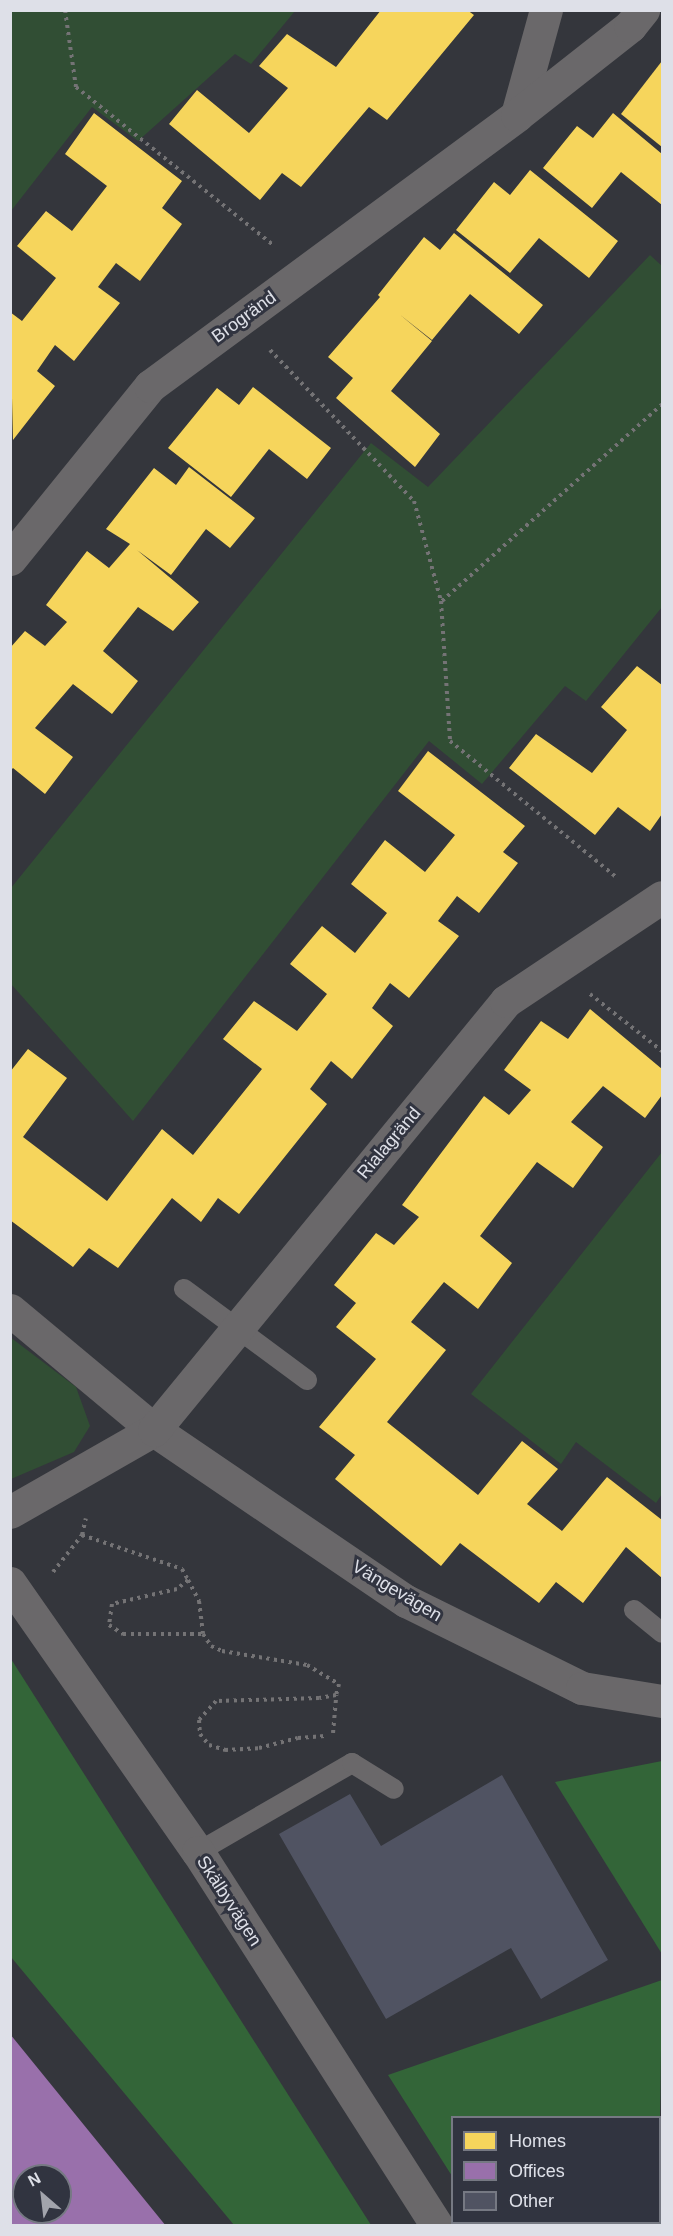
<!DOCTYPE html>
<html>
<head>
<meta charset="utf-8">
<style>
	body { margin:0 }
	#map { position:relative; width:673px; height:2236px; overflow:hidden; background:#34363c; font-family:Arial,sans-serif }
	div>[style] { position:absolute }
	.green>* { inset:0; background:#314e34 }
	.forest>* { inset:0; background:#336538 }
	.homes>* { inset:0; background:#f6d55c }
	.offices>* { inset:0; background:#9970ab }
	.building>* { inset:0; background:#505362 }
	.path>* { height:4px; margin-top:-2px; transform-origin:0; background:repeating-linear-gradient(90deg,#747375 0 3px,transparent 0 7.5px) }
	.service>* { height:20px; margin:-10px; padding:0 10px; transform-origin:10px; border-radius:10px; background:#6a686a }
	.minor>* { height:33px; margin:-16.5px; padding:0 16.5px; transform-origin:16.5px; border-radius:16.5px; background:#6a686a }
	span { translate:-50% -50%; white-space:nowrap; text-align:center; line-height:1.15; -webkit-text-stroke:6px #313440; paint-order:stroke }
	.street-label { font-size:18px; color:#dee0e8 }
	.frame { position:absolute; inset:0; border:12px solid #dee0e8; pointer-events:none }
	.legend { position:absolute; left:451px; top:2116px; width:210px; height:108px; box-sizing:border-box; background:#313440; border:2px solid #767983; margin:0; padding:8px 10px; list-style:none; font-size:18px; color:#dee0e8 }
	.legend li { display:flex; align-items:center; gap:12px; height:30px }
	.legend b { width:30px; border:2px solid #767983 }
	.north { position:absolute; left:12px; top:2164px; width:60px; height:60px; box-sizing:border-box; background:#313440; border:2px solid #767983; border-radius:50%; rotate:332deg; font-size:16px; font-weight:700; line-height:24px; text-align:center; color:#dee0e8 }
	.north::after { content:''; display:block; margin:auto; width:21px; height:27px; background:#a2a4ac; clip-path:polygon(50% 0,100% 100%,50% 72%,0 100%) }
</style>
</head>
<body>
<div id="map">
	<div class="green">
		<i style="clip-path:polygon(10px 11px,11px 10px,295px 11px,251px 64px,235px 54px,138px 141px,92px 107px,11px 211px)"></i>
		<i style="clip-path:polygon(650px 255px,662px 266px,662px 607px,586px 701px,565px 686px,482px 784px,429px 741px,133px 1121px,11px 984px,11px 888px,371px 443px,428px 487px)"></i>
		<i style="clip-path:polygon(662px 1152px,662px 1494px,656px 1503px,576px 1442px,561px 1464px,471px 1394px)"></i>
		<i style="clip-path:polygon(10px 1337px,76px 1387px,90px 1426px,74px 1452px,11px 1479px)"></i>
	</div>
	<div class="forest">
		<i style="clip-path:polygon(11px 1659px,371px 2225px,234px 2225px,11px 1957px)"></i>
		<i style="clip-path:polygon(662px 1761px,662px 1954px,555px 1782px)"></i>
		<i style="clip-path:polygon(662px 1980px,660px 2118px,452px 2118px,452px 2176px,388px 2075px)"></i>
		<i style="clip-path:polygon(482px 2223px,557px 2223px,554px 2226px)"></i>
	</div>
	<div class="homes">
		<i style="clip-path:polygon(381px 10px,467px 10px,474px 15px,387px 120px,369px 107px,301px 187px,282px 173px,260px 200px,169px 124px,197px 90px,249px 133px,288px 88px,259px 66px,287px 34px,336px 67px)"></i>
		<i style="clip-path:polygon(662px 61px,662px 147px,621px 114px)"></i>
		<i style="clip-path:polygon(94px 113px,182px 181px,162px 208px,182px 224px,140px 281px,116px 263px,98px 287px,120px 303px,74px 361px,55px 345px,37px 371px,55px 386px,13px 440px,10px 312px,22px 321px,56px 278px,17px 246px,46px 211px,72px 231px,107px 186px,65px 154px)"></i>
		<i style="clip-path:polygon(613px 113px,662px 154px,662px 205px,621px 172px,592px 208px,543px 168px,577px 126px,593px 138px)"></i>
		<i style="clip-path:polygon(530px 170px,618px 241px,589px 278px,539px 238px,510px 273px,456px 230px,494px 182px,510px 195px)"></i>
		<i style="clip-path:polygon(454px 233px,543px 305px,519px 334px,470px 294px,432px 340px,399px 314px,432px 341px,391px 391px,440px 434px,415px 467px,336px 398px,353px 378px,328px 357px,380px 297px,378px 295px,424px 237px,440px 250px)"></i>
		<i style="clip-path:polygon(253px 387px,331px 448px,307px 479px,269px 449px,231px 497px,168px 448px,217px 388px,239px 405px)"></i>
		<i style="clip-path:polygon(189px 467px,255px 518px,230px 548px,206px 529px,171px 575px,137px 550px,199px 602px,173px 631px,138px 607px,103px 651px,138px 681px,112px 714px,73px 684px,35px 728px,73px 757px,45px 794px,13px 768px,10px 771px,10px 648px,25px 631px,45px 646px,67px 622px,46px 605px,87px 551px,109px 568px,130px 544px,106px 529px,154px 468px,176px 485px)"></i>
		<i style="clip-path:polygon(637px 666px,662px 685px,662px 814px,650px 831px,618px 807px,595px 835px,509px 768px,536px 734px,592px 773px,627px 730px,601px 707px)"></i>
		<i style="clip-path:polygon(428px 751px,525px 826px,503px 852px,518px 863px,479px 913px,457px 896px,438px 921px,459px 936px,409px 998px,390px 983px,372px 1008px,393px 1026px,352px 1079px,331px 1061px,310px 1089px,327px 1104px,239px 1214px,218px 1198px,201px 1222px,172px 1198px,118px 1268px,89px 1248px,73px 1267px,10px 1220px,10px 1072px,28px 1049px,67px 1078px,23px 1137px,107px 1201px,162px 1129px,193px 1155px,262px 1069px,223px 1039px,254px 1001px,297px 1031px,327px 994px,290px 964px,322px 926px,355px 953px,387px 913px,351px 884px,385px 840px,425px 872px,455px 835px,398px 791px)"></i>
		<i style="clip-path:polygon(590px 1009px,662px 1069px,662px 1095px,645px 1118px,603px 1086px,571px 1122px,603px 1147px,573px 1188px,537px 1162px,480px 1236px,512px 1263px,478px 1309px,444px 1282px,411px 1322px,446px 1350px,387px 1422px,478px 1495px,522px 1441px,558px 1469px,527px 1504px,562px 1531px,607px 1477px,662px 1520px,662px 1578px,626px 1547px,583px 1603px,556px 1582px,539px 1603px,460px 1543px,441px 1566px,335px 1479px,355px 1455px,319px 1427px,376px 1359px,336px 1327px,356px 1303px,334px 1285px,376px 1233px,394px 1245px,419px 1217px,402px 1205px,484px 1096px,509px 1115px,531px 1090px,504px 1070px,541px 1021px,568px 1039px)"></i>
	</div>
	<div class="offices">
		<i style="clip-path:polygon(evenodd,10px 2034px,166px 2226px,10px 2226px,10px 2034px,24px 2176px,60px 2176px,60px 2212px,24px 2212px,24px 2176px)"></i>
	</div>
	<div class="building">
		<i style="clip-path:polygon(502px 1775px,608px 1960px,541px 1999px,511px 1948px,386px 2019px,279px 1834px,350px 1794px,381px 1846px)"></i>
	</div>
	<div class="path">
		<i style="left:65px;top:10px;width:78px;rotate:81.9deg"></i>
		<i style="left:76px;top:87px;width:253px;rotate:38.7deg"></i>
		<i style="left:270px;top:350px;width:209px;rotate:46.4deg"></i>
		<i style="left:414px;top:501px;width:104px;rotate:74.9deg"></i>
		<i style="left:441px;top:601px;width:140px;rotate:86.3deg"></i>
		<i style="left:450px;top:741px;width:215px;rotate:39.3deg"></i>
		<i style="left:442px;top:601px;width:295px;rotate:-41.8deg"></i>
		<i style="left:590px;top:994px;width:92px;rotate:38.4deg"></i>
		<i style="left:82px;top:1535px;width:106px;rotate:18.8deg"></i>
		<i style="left:182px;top:1569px;width:13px;rotate:61deg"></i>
		<i style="left:188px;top:1580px;width:14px;rotate:141deg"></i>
		<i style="left:177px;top:1589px;width:67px;rotate:167deg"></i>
		<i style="left:112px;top:1604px;width:21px;rotate:98deg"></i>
		<i style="left:109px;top:1625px;width:17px;rotate:33deg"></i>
		<i style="left:123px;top:1634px;width:80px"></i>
		<i style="left:203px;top:1634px;width:14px;rotate:56deg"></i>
		<i style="left:211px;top:1646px;width:12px;rotate:24deg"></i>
		<i style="left:222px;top:1651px;width:86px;rotate:9.4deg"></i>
		<i style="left:307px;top:1665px;width:37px;rotate:31deg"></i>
		<i style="left:339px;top:1684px;width:11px;rotate:105deg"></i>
		<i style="left:336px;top:1695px;width:17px;rotate:170deg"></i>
		<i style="left:319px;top:1698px;width:103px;rotate:178.3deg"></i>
		<i style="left:216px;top:1701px;width:25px;rotate:132deg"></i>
		<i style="left:199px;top:1720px;width:14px;rotate:86deg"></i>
		<i style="left:200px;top:1734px;width:14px;rotate:51deg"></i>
		<i style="left:209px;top:1745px;width:17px;rotate:17deg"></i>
		<i style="left:225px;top:1750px;width:34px;rotate:-3deg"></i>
		<i style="left:259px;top:1748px;width:40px;rotate:-14.4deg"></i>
		<i style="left:298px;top:1738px;width:27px;rotate:-4deg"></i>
		<i style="left:53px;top:1572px;width:47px;rotate:-51.9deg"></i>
		<i style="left:82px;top:1535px;width:17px;rotate:-77deg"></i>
		<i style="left:188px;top:1580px;width:24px;rotate:62deg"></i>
		<i style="left:199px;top:1601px;width:33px;rotate:83deg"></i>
		<i style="left:333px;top:1733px;width:38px;rotate:-85deg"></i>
		<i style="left:660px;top:2160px;width:4px;rotate:-63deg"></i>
		<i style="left:600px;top:2226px;width:5px;rotate:-53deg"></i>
	</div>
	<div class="service">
		<i style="left:184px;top:1289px;width:153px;rotate:36.5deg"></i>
		<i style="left:634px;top:1610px;width:36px;rotate:39deg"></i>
		<i style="left:198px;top:1852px;width:178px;rotate:-30deg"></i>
		<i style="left:352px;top:1763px;width:49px;rotate:31.8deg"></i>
	</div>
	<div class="minor">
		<i style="left:517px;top:115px;width:109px;rotate:-74.6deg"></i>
		<i style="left:10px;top:559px;width:223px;rotate:-51deg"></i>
		<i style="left:150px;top:386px;width:456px;rotate:-36.4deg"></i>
		<i style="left:517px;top:115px;width:144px;rotate:-38.2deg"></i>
		<i style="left:630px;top:26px;width:21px;rotate:-51deg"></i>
		<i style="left:10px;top:1310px;width:187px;rotate:39.8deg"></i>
		<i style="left:154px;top:1430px;width:305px;rotate:34.2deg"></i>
		<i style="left:406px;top:1601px;width:196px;rotate:26.3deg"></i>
		<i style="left:582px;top:1688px;width:81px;rotate:9.2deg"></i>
		<i style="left:10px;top:1512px;width:166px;rotate:-29.7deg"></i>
		<i style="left:154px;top:1430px;width:555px;rotate:-50.63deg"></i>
		<i style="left:506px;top:1001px;width:187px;rotate:-33.7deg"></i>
		<i style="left:10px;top:1583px;width:328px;rotate:55.1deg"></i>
		<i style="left:198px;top:1852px;width:444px;rotate:57.4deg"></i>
	</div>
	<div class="street-label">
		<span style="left:244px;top:317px;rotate:-36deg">Brogränd</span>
		<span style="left:389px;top:1143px;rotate:-50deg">Rialagränd</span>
		<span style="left:397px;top:1591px;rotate:31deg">Vängevägen</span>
		<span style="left:229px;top:1901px;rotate:57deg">Skälbyvägen</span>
	</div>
	<div class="frame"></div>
	<ul class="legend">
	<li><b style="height:16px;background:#f6d55c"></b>Homes</li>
	<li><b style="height:16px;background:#9970ab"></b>Offices</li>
	<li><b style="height:16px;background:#505362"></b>Other</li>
	</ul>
	<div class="north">N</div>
</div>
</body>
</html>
